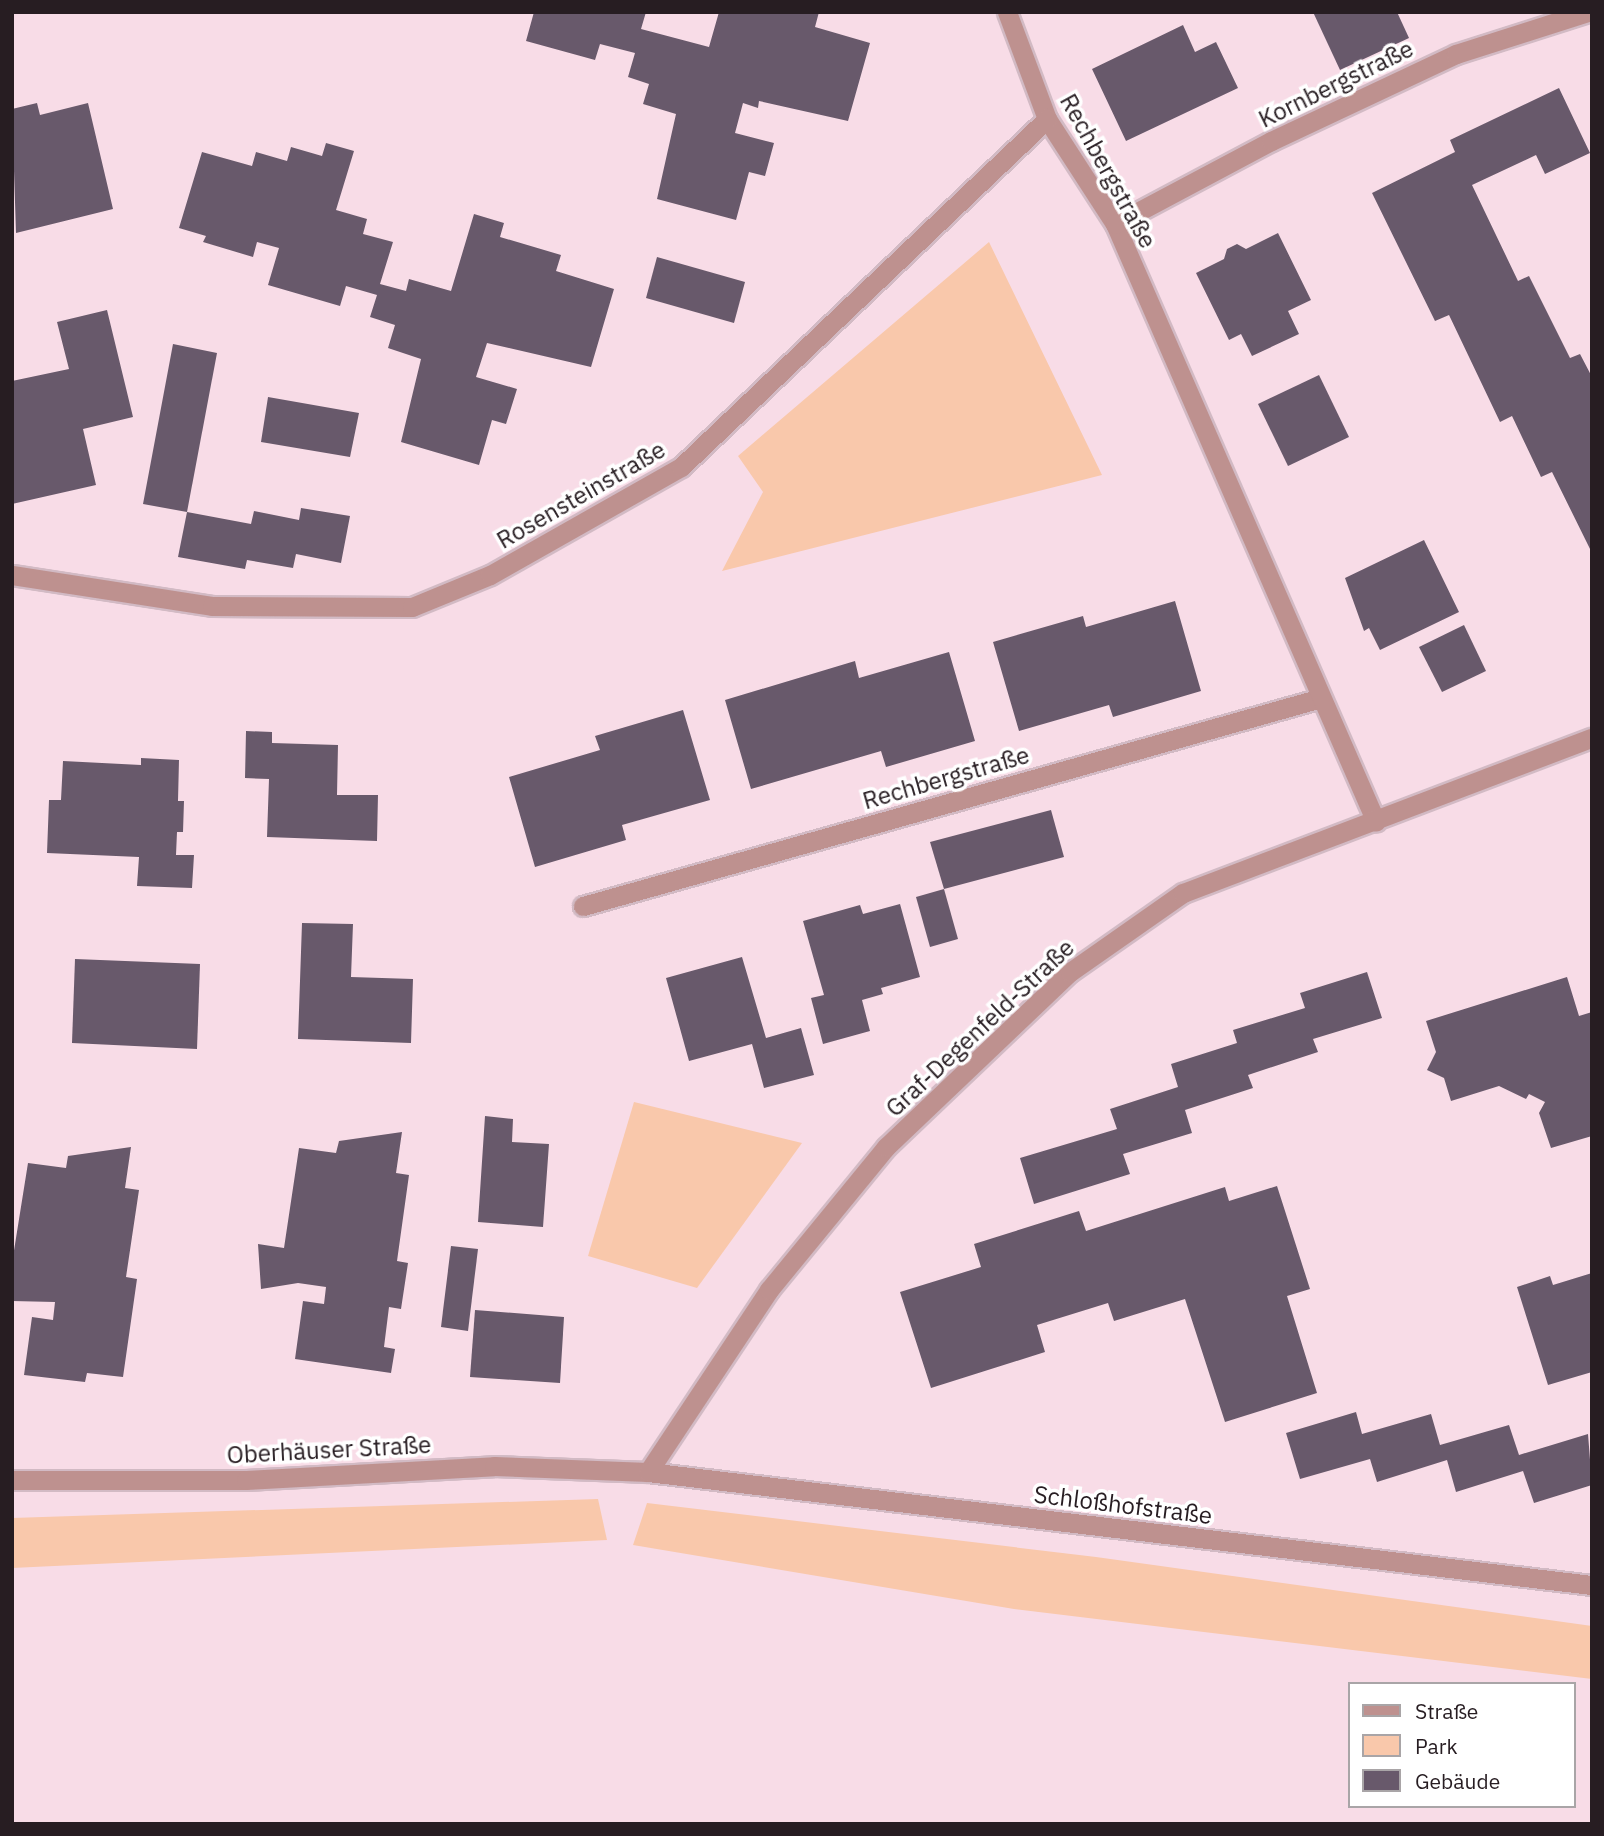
<!DOCTYPE html>
<html>
<head>
<meta charset="utf-8">
<style>
	body { margin:0 }
	#map { position:relative; width:1604px; height:1836px; overflow:hidden; background:#f8dce7; font-family:"IBM Plex Sans",sans-serif }
	div>[style] { position:absolute }
	.green>* { inset:0; background:#f9c8ab }
	.building>* { inset:0; background:#68596b }
	.roads { filter:drop-shadow(2px 0 #d2bac4) drop-shadow(-2px 0 #d2bac4) drop-shadow(0 2px #d2bac4) drop-shadow(0 -2px #d2bac4) }
	.service>* { height:19px; margin:-9.5px; padding:0 9.5px; transform-origin:9.5px; border-radius:9.5px; background:#be918f }
	.minor>* { height:19px; margin:-9.5px; padding:0 9.5px; transform-origin:9.5px; border-radius:9.5px; background:#be918f }
	span { translate:-50% -50%; white-space:nowrap; text-align:center; line-height:1.15; -webkit-text-stroke:7px #fff; paint-order:stroke }
	.street-label { font-size:24px; color:#271d22 }
	.frame { position:absolute; inset:0; border:14px solid #271d22; pointer-events:none }
	.legend { position:absolute; left:1348px; top:1682px; width:228px; height:126px; box-sizing:border-box; background:#fff; border:2px solid #a9a5a7; margin:0; padding:9px 12px; list-style:none; font-size:21px; color:#271d22 }
	.legend li { display:flex; align-items:center; gap:14px; height:35px }
	.legend b { width:35px; border:2px solid #a9a5a7 }
</style>
</head>
<body>
<div id="map">
	<div class="green">
		<i style="clip-path:polygon(989px 242px,1102px 475px,722px 571px,763px 492px,738px 456px)"></i>
		<i style="clip-path:polygon(634px 1102px,802px 1143px,697px 1288px,588px 1256px)"></i>
		<i style="clip-path:polygon(598px 1499px,607px 1540px,12px 1568px,12px 1518px)"></i>
		<i style="clip-path:polygon(647px 1503px,1096px 1557px,1592px 1626px,1592px 1679px,1014px 1609px,633px 1545px)"></i>
	</div>
	<div class="building">
		<i style="clip-path:polygon(534px 12px,646px 12px,641px 29px,709px 47px,719px 12px,819px 12px,815px 27px,870px 43px,848px 121px,759px 101px,758px 108px,743px 103px,735px 133px,774px 143px,765px 176px,749px 172px,736px 220px,657px 199px,676px 114px,643px 104px,649px 84px,628px 77px,635px 53px,600px 44px,595px 60px,526px 41px)"></i>
		<i style="clip-path:polygon(1313px 12px,1397px 12px,1409px 38px,1340px 70px)"></i>
		<i style="clip-path:polygon(1183px 25px,1195px 52px,1216px 42px,1238px 88px,1126px 141px,1092px 69px)"></i>
		<i style="clip-path:polygon(1559px 88px,1590px 153px,1545px 174px,1536px 155px,1472px 185px,1518px 281px,1529px 276px,1570px 358px,1580px 354px,1592px 377px,1592px 553px,1552px 472px,1541px 477px,1512px 416px,1500px 422px,1449px 315px,1435px 321px,1372px 193px,1455px 152px,1450px 140px)"></i>
		<i style="clip-path:polygon(37px 103px,40px 115px,88px 103px,113px 209px,16px 233px,12px 109px)"></i>
		<i style="clip-path:polygon(326px 143px,354px 151px,336px 210px,367px 219px,363px 234px,393px 242px,380px 284px,406px 291px,409px 279px,451px 291px,474px 214px,504px 223px,500px 237px,561px 255px,556px 271px,614px 289px,591px 367px,487px 343px,476px 377px,517px 389px,506px 424px,492px 420px,479px 465px,401px 442px,421px 359px,388px 348px,395px 325px,370px 317px,377px 295px,346px 286px,340px 306px,268px 285px,279px 248px,257px 242px,253px 257px,203px 242px,206px 236px,179px 228px,202px 152px,252px 166px,256px 152px,287px 161px,291px 147px,322px 156px)"></i>
		<i style="clip-path:polygon(1278px 233px,1311px 300px,1288px 311px,1299px 334px,1252px 356px,1241px 334px,1229px 340px,1196px 273px,1224px 259px,1227px 249px,1237px 244px,1246px 249px)"></i>
		<i style="clip-path:polygon(657px 257px,745px 282px,734px 323px,646px 298px)"></i>
		<i style="clip-path:polygon(107px 310px,133px 417px,83px 429px,96px 485px,12px 504px,12px 381px,69px 369px,57px 322px)"></i>
		<i style="clip-path:polygon(173px 344px,217px 353px,187px 512px,143px 504px)"></i>
		<i style="clip-path:polygon(1319px 375px,1349px 437px,1288px 466px,1258px 404px)"></i>
		<i style="clip-path:polygon(268px 397px,359px 413px,350px 457px,261px 442px)"></i>
		<i style="clip-path:polygon(301px 508px,350px 516px,341px 563px,296px 554px,293px 568px,247px 560px,245px 569px,178px 557px,187px 512px,251px 524px,254px 511px,299px 520px)"></i>
		<i style="clip-path:polygon(1424px 540px,1459px 612px,1380px 650px,1369px 628px,1364px 631px,1345px 578px)"></i>
		<i style="clip-path:polygon(1175px 601px,1201px 691px,1113px 717px,1109px 705px,1019px 731px,993px 642px,1083px 616px,1086px 627px)"></i>
		<i style="clip-path:polygon(1464px 625px,1486px 671px,1442px 692px,1419px 647px)"></i>
		<i style="clip-path:polygon(949px 652px,975px 741px,886px 767px,881px 751px,751px 789px,725px 700px,855px 661px,859px 678px)"></i>
		<i style="clip-path:polygon(683px 710px,710px 800px,622px 825px,626px 840px,535px 867px,509px 777px,600px 750px,595px 736px)"></i>
		<i style="clip-path:polygon(246px 731px,272px 732px,272px 743px,338px 745px,337px 795px,378px 795px,377px 841px,267px 837px,269px 779px,245px 778px)"></i>
		<i style="clip-path:polygon(141px 758px,179px 760px,178px 801px,184px 801px,183px 832px,177px 832px,176px 855px,194px 855px,192px 888px,137px 886px,139px 857px,47px 853px,49px 800px,61px 800px,63px 761px,141px 765px)"></i>
		<i style="clip-path:polygon(1051px 810px,1064px 857px,944px 889px,930px 842px)"></i>
		<i style="clip-path:polygon(944px 889px,958px 939px,930px 947px,916px 897px)"></i>
		<i style="clip-path:polygon(900px 904px,920px 977px,881px 988px,883px 994px,862px 1000px,870px 1031px,823px 1044px,811px 998px,824px 995px,803px 921px,860px 905px,863px 914px)"></i>
		<i style="clip-path:polygon(302px 923px,353px 924px,351px 977px,413px 979px,411px 1043px,298px 1039px)"></i>
		<i style="clip-path:polygon(742px 957px,766px 1038px,801px 1028px,814px 1075px,764px 1088px,752px 1044px,689px 1061px,666px 978px)"></i>
		<i style="clip-path:polygon(75px 959px,200px 964px,197px 1049px,72px 1043px)"></i>
		<i style="clip-path:polygon(1367px 972px,1382px 1018px,1313px 1039px,1318px 1052px,1248px 1075px,1253px 1088px,1185px 1110px,1192px 1133px,1123px 1154px,1130px 1174px,1034px 1204px,1020px 1158px,1117px 1129px,1110px 1109px,1178px 1087px,1171px 1064px,1237px 1043px,1233px 1030px,1305px 1008px,1300px 993px)"></i>
		<i style="clip-path:polygon(1567px 977px,1579px 1016px,1592px 1012px,1592px 1136px,1551px 1148px,1539px 1113px,1545px 1102px,1529px 1094px,1526px 1099px,1499px 1086px,1451px 1101px,1444px 1078px,1427px 1070px,1436px 1052px,1426px 1021px)"></i>
		<i style="clip-path:polygon(485px 1116px,513px 1119px,512px 1142px,549px 1144px,543px 1227px,478px 1222px)"></i>
		<i style="clip-path:polygon(402px 1132px,396px 1173px,409px 1175px,397px 1261px,408px 1263px,401px 1309px,389px 1307px,384px 1347px,395px 1349px,391px 1373px,295px 1359px,303px 1301px,324px 1304px,326px 1287px,298px 1283px,261px 1289px,258px 1244px,284px 1248px,299px 1148px,336px 1153px,339px 1141px)"></i>
		<i style="clip-path:polygon(131px 1147px,125px 1188px,139px 1190px,126px 1277px,137px 1279px,123px 1377px,87px 1373px,85px 1382px,24px 1375px,32px 1317px,53px 1320px,55px 1302px,12px 1301px,12px 1263px,28px 1163px,66px 1168px,68px 1156px)"></i>
		<i style="clip-path:polygon(1277px 1186px,1310px 1289px,1287px 1296px,1317px 1393px,1225px 1422px,1185px 1299px,1114px 1321px,1108px 1303px,1037px 1325px,1045px 1352px,931px 1388px,900px 1292px,981px 1267px,974px 1244px,1079px 1211px,1086px 1231px,1225px 1187px,1229px 1201px)"></i>
		<i style="clip-path:polygon(451px 1246px,478px 1249px,468px 1331px,441px 1327px)"></i>
		<i style="clip-path:polygon(1592px 1273px,1592px 1372px,1548px 1385px,1517px 1287px,1550px 1276px,1553px 1285px)"></i>
		<i style="clip-path:polygon(475px 1310px,564px 1317px,560px 1383px,470px 1377px)"></i>
		<i style="clip-path:polygon(1356px 1412px,1362px 1434px,1431px 1414px,1440px 1445px,1509px 1425px,1519px 1455px,1588px 1434px,1592px 1485px,1534px 1503px,1523px 1471px,1456px 1492px,1447px 1460px,1377px 1482px,1370px 1459px,1300px 1479px,1286px 1433px)"></i>
	</div>
	<div class="roads">
		<div class="service">
			<i style="left:583px;top:906px;width:767px;rotate:-15.74deg"></i>
		</div>
		<div class="minor">
			<i style="left:1007px;top:12px;width:114px;rotate:69.5deg"></i>
			<i style="left:1047px;top:119px;width:125px;rotate:57.1deg"></i>
			<i style="left:1115px;top:224px;width:652px;rotate:66.42deg"></i>
			<i style="left:1115px;top:224px;width:177px;rotate:-28deg"></i>
			<i style="left:1271px;top:141px;width:204px;rotate:-25.2deg"></i>
			<i style="left:1456px;top:54px;width:139px;rotate:-17.7deg"></i>
			<i style="left:12px;top:575px;width:202px;rotate:8.8deg"></i>
			<i style="left:212px;top:606px;width:200px;rotate:0.3deg"></i>
			<i style="left:412px;top:607px;width:84px;rotate:-22.3deg"></i>
			<i style="left:490px;top:575px;width:219px;rotate:-29.5deg"></i>
			<i style="left:681px;top:467px;width:505px;rotate:-43.56deg"></i>
			<i style="left:648px;top:1472px;width:219px;rotate:-56.4deg"></i>
			<i style="left:769px;top:1290px;width:185px;rotate:-50.7deg"></i>
			<i style="left:886px;top:1147px;width:254px;rotate:-43.6deg"></i>
			<i style="left:1070px;top:972px;width:138px;rotate:-35deg"></i>
			<i style="left:1183px;top:893px;width:437px;rotate:-20.8deg"></i>
			<i style="left:12px;top:1480px;width:234px"></i>
			<i style="left:246px;top:1480px;width:248px;rotate:-3.2deg"></i>
			<i style="left:494px;top:1466px;width:154px;rotate:2.2deg"></i>
			<i style="left:648px;top:1472px;width:951px;rotate:6.83deg"></i>
		</div>
	</div>
	<div class="street-label">
		<span style="left:1336px;top:84px;rotate:-26deg">Kornbergstraße</span>
		<span style="left:1108px;top:171px;rotate:61deg">Rechbergstraße</span>
		<span style="left:581px;top:495px;rotate:-30deg">Rosensteinstraße</span>
		<span style="left:946px;top:778px;rotate:-16deg">Rechbergstraße</span>
		<span style="left:980px;top:1028px;rotate:-43deg">Graf-Degenfeld-Straße</span>
		<span style="left:329px;top:1450px;rotate:-3deg">Oberhäuser Straße</span>
		<span style="left:1123px;top:1505px;rotate:7deg">Schloßhofstraße</span>
	</div>
	<div class="frame"></div>
	<ul class="legend">
	<li><b style="height:9px;background:#be918f"></b>Straße</li>
	<li><b style="height:19px;background:#f9c8ab"></b>Park</li>
	<li><b style="height:19px;background:#68596b"></b>Gebäude</li>
	</ul>
</div>
</body>
</html>
